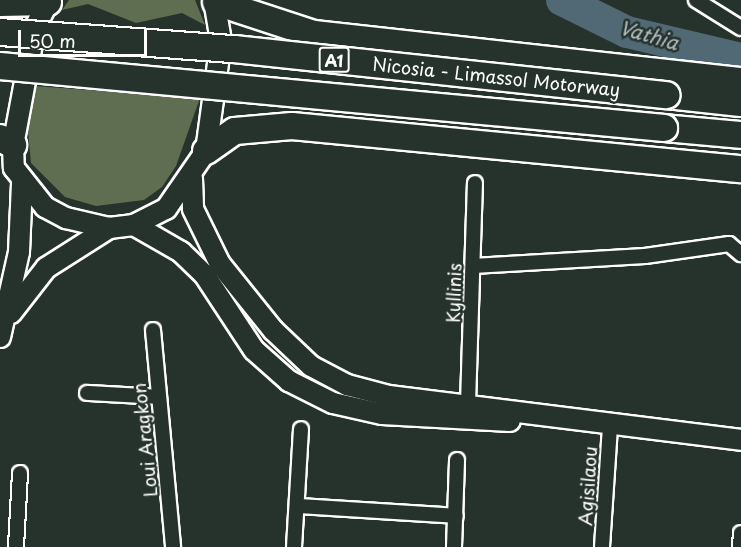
<!DOCTYPE html>
<html>
<head>
<meta charset="utf-8">
<style>
	body { margin:0 }
	#map { position:relative; width:741px; height:547px; overflow:hidden; background:#26332d; font-family:"Playpen Sans",sans-serif }
	div>[style] { position:absolute }
	.green>* { inset:0; background:#5f6e51 }
	.river>* { height:32px; margin:-16px; padding:0 16px; transform-origin:16px; border-radius:16px; background:#506975 }
	.roads { filter:drop-shadow(2px 0 #fff) drop-shadow(-2px 0 #fff) drop-shadow(0 2px #fff) drop-shadow(0 -2px #fff) }
	.street>* { height:14px; margin:-7px; padding:0 7px; transform-origin:7px; border-radius:7px; background:#26332d }
	.secondary>* { height:20px; margin:-10px; padding:0 10px; transform-origin:10px; border-radius:10px; background:#26332d }
	.highway>* { height:26px; margin:-13px; padding:0 13px; transform-origin:13px; border-radius:13px; background:#26332d }
	.bridges { filter:drop-shadow(2px 0 #fff) drop-shadow(-2px 0 #fff) drop-shadow(0 2px #fff) drop-shadow(0 -2px #fff) }
	.highway-bridge>* { height:26px; margin:-13px; padding:0 13px; transform-origin:13px; border-radius:13px; background:#26332d }
	span { translate:-50% -50%; white-space:nowrap; text-align:center; line-height:1.15; -webkit-text-stroke:5px #26332d; paint-order:stroke }
	.shield-label span { padding:2px 4px; background:#26332d; border:2px solid; border-radius:4px; -webkit-text-stroke-width:0 }
	.shield-label { font-size:16px; color:#fff; font-weight:700 }
	.street-label { font-size:18px; color:#fff }
	.water-label { font-size:20px; color:#b0bcc1; font-style:italic }
	.scale { position:absolute; left:18px; top:30px; width:129px; height:27px; box-sizing:border-box; border:3px solid #fff; border-top:0; padding-left:8px; font-size:18px; line-height:21px; white-space:nowrap; color:#fff; -webkit-text-stroke:4px #26332d; paint-order:stroke }
</style>
</head>
<body>
<div id="map">
	<div class="green">
		<i style="clip-path:polygon(69px 0,195px 0,205px 25px,182px 13px,136px 23px,88px 4px,62px 10px)"></i>
		<i style="clip-path:polygon(34px 86px,200px 98px,176px 166px,162px 187px,144px 200px,96px 206px,65px 197px,31px 163px,26px 110px)"></i>
	</div>
	<div class="river">
		<i style="left:562px;top:0;width:72px;rotate:26.2deg"></i>
		<i style="left:627px;top:32px;width:117px;rotate:13.3deg"></i>
	</div>
	<div class="roads">
		<div class="street">
			<i style="left:696px;top:0;width:53px;rotate:31.9deg"></i>
			<i style="left:473px;top:266px;width:172px;rotate:-3.3deg"></i>
			<i style="left:645px;top:256px;width:85px;rotate:-8.1deg"></i>
			<i style="left:729px;top:244px;width:16px;rotate:40deg"></i>
			<i style="left:153px;top:330px;width:218px;rotate:84.7deg"></i>
			<i style="left:87px;top:393px;width:71px;rotate:3.2deg"></i>
			<i style="left:468px;top:404px;width:221px;rotate:-88.2deg"></i>
			<i style="left:298px;top:506px;width:158px;rotate:3.6deg"></i>
			<i style="left:16px;top:547px;width:74px;rotate:-86.9deg"></i>
			<i style="left:294px;top:547px;width:118px;rotate:-86.6deg"></i>
			<i style="left:454px;top:547px;width:87px;rotate:-88deg"></i>
			<i style="left:602px;top:547px;width:121px;rotate:-86.2deg"></i>
			<i style="left:740px;top:547px;width:14px;rotate:-86deg"></i>
		</div>
		<div class="secondary">
			<i style="left:49px;top:0;width:31px;rotate:117deg"></i>
			<i style="left:35px;top:28px;width:119px;rotate:100.6deg"></i>
			<i style="left:13px;top:145px;width:23px;rotate:88deg"></i>
			<i style="left:14px;top:168px;width:50px;rotate:51.5deg"></i>
			<i style="left:45px;top:207px;width:24px;rotate:28deg"></i>
			<i style="left:66px;top:218px;width:44px;rotate:13.1deg"></i>
			<i style="left:109px;top:228px;width:25px;rotate:-7deg"></i>
			<i style="left:134px;top:225px;width:36px;rotate:-27deg"></i>
			<i style="left:166px;top:209px;width:70px;rotate:-55.4deg"></i>
			<i style="left:206px;top:151px;width:111px;rotate:-82.2deg"></i>
			<i style="left:221px;top:41px;width:42px;rotate:-99.7deg"></i>
			<i style="left:192px;top:178px;width:31px;rotate:88deg"></i>
			<i style="left:193px;top:209px;width:61px;rotate:63.9deg"></i>
			<i style="left:220px;top:264px;width:85px;rotate:51.2deg"></i>
			<i style="left:273px;top:330px;width:52px;rotate:43.5deg"></i>
			<i style="left:311px;top:366px;width:41px;rotate:27.8deg"></i>
			<i style="left:347px;top:385px;width:43px;rotate:14.7deg"></i>
			<i style="left:389px;top:396px;width:355px;rotate:7.1deg"></i>
			<i style="left:134px;top:225px;width:54px;rotate:29.9deg"></i>
			<i style="left:181px;top:252px;width:32px;rotate:44deg"></i>
			<i style="left:204px;top:274px;width:91px;rotate:56.7deg"></i>
			<i style="left:254px;top:350px;width:47px;rotate:41.5deg"></i>
			<i style="left:289px;top:381px;width:49px;rotate:26.6deg"></i>
			<i style="left:333px;top:403px;width:50px;rotate:12.7deg"></i>
			<i style="left:382px;top:414px;width:128px;rotate:3.1deg"></i>
			<i style="left:11px;top:313px;width:57px;rotate:-52.1deg"></i>
			<i style="left:46px;top:268px;width:75px;rotate:-32.4deg"></i>
			<i style="left:0;top:337px;width:87px;rotate:-77.4deg"></i>
			<i style="left:19px;top:252px;width:69px;rotate:-87.5deg"></i>
		</div>
		<div class="highway">
			<i style="left:216px;top:2px;width:103px;rotate:18.1deg"></i>
			<i style="left:314px;top:34px;width:430px;rotate:6.3deg"></i>
			<i style="left:0;top:3px;width:48px;rotate:-1.2deg"></i>
			<i style="left:667px;top:95px;width:74px;rotate:6.2deg"></i>
			<i style="left:664px;top:128px;width:77px;rotate:5.2deg"></i>
			<i style="left:0;top:138px;width:15px;rotate:28deg"></i>
			<i style="left:206px;top:151px;width:35px;rotate:-35deg"></i>
			<i style="left:235px;top:131px;width:57px;rotate:-5deg"></i>
			<i style="left:292px;top:126px;width:451px;rotate:5.5deg"></i>
		</div>
	</div>
	<div class="bridges">
		<div class="highway-bridge">
			<i style="left:0;top:32px;width:235px;rotate:4.2deg"></i>
			<i style="left:234px;top:49px;width:435px;rotate:6.1deg"></i>
			<i style="left:0;top:66px;width:667px;rotate:5.33deg"></i>
		</div>
	</div>
	<div class="shield-label">
		<span style="left:334px;top:60px">A1</span>
	</div>
	<div class="street-label">
		<span style="left:496px;top:77px;rotate:6deg">Nicosia - Limassol Motorway</span>
		<span style="left:454px;top:293px;rotate:-88deg">Kyllinis</span>
		<span style="left:145px;top:440px;rotate:-96deg">Loui Aragkon</span>
		<span style="left:588px;top:486px;rotate:-86deg">Agisilaou</span>
	</div>
	<div class="water-label">
		<span style="left:649px;top:35px;rotate:16deg">Vathia</span>
	</div>
	<div class="scale">50 m</div>
</div>
</body>
</html>
